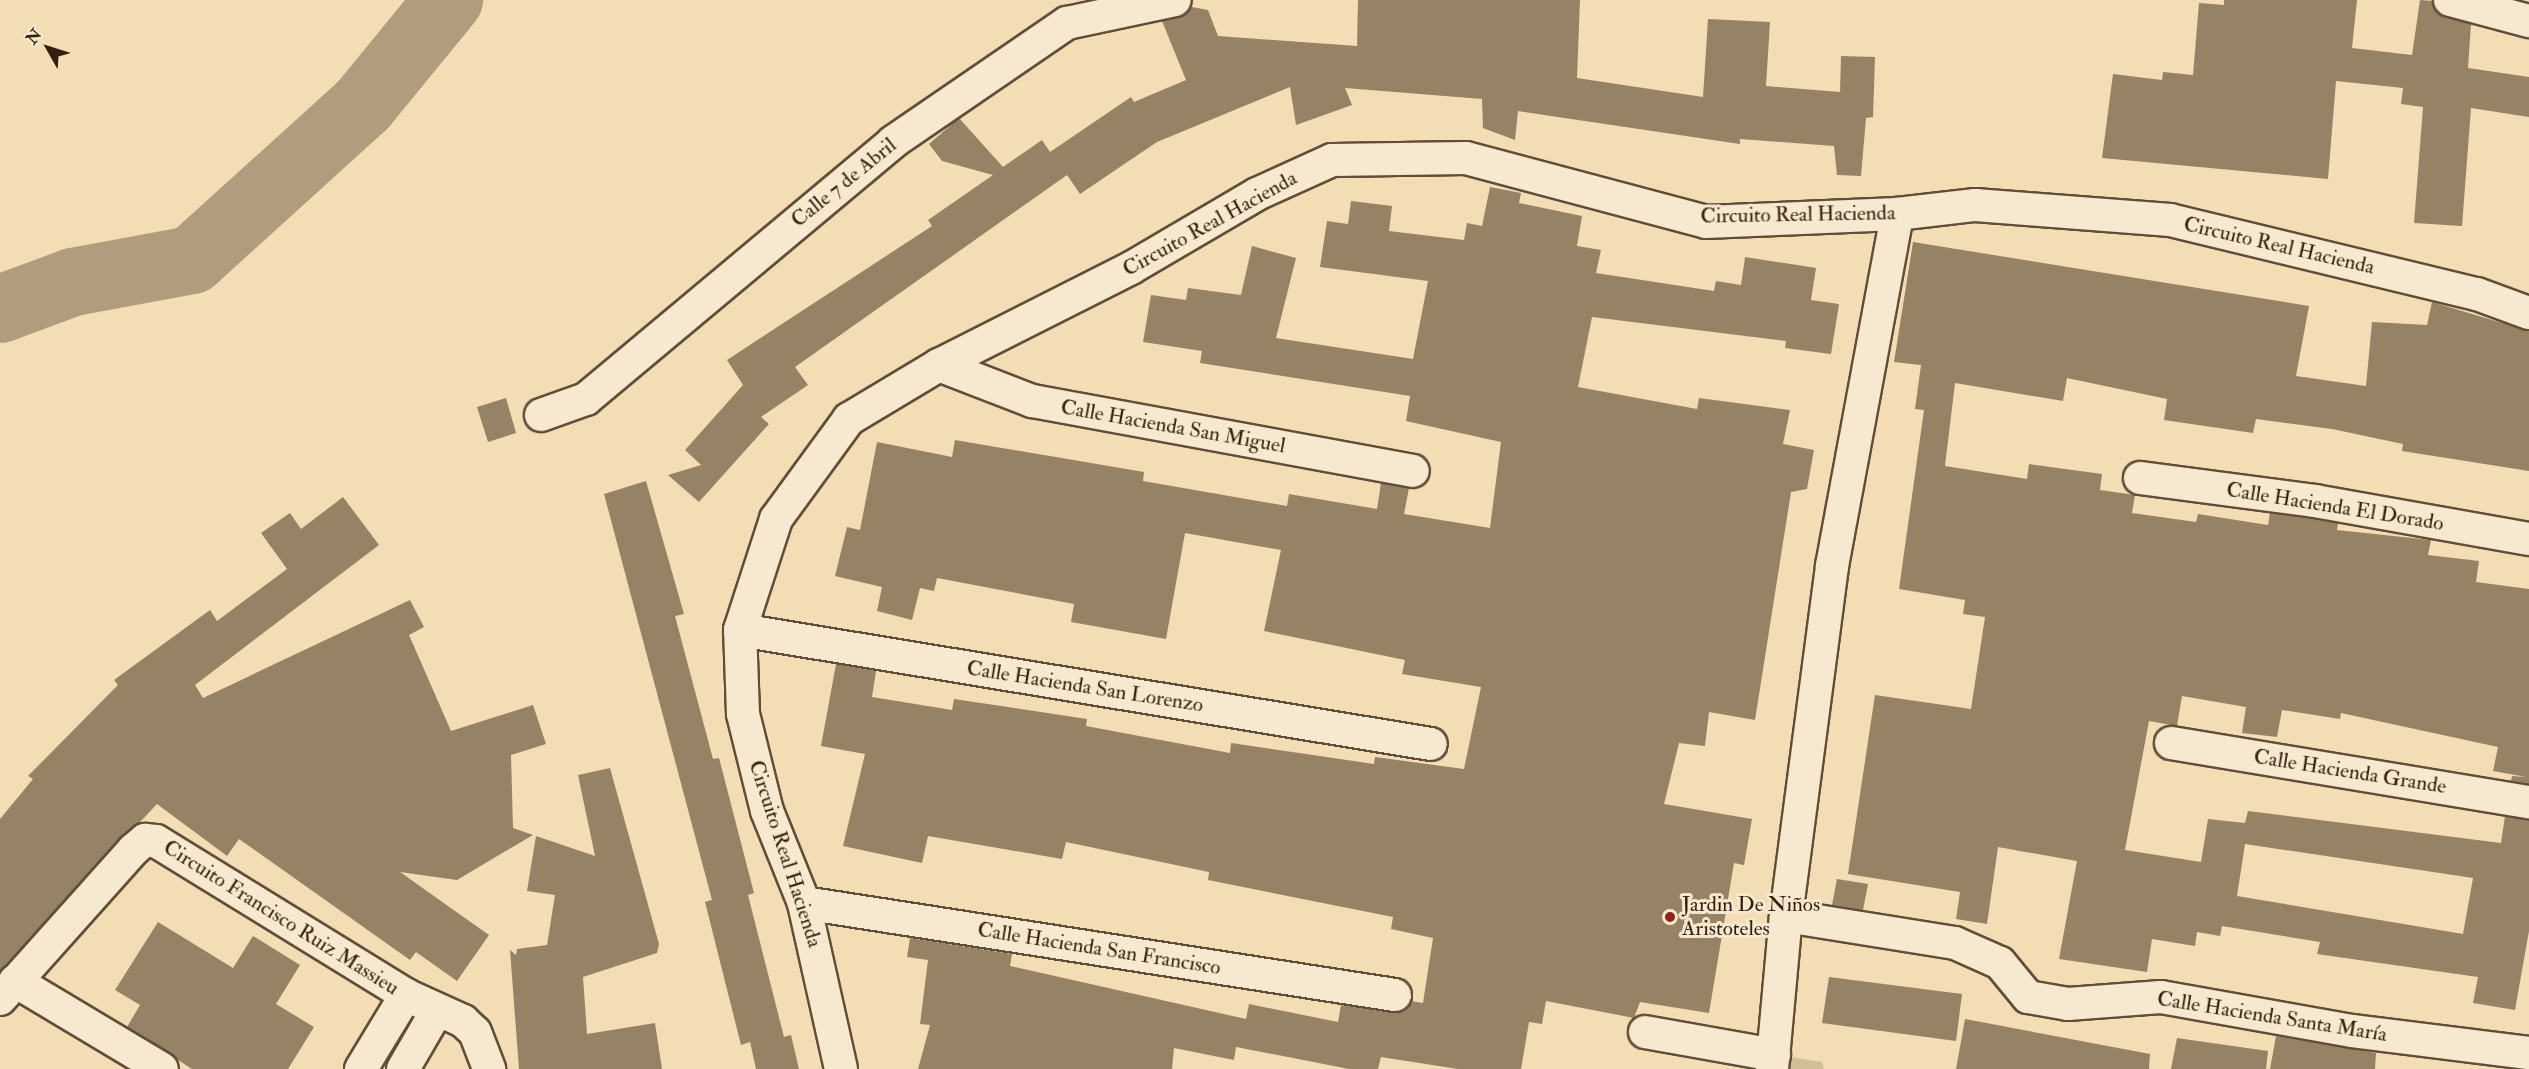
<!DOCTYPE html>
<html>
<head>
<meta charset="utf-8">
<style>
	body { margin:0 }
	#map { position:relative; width:2529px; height:1069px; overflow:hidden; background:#f3ddb5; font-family:"IM FELL Double Pica",serif }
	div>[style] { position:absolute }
	.green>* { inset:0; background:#d2bd99 }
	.river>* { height:68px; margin:-34px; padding:0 34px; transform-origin:34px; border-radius:34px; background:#b19c7d }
	.building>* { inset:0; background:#968265 }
	.roads { filter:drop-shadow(2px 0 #624e38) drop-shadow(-2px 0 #624e38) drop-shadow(0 2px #624e38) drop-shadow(0 -2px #624e38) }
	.minor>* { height:32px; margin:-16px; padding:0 16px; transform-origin:16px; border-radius:16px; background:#f7e9cf }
	.dots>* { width:16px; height:16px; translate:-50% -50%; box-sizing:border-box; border:3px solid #f7e9cf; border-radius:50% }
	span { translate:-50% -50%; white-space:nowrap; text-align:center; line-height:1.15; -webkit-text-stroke:6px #f7e9cf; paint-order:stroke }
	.street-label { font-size:21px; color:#321f0f }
	.poi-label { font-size:21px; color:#321f0f }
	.left { translate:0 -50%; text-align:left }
	.north { position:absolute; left:18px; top:18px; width:60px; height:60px; -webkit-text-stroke:4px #f7e9cf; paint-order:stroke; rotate:309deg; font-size:16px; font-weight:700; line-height:24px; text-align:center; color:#321f0f }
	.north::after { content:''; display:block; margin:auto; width:21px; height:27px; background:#321f0f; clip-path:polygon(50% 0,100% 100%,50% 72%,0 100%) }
</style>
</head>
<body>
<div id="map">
	<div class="green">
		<i style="clip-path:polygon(1774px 1055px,1822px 1062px,1824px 1069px,1772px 1069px)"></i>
	</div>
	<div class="river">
		<i style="left:0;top:309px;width:78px;rotate:-20.3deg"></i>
		<i style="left:73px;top:282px;width:121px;rotate:-10.5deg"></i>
		<i style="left:192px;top:260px;width:231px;rotate:-42.2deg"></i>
		<i style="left:363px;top:105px;width:136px;rotate:-50.7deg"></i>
	</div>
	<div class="building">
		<i style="clip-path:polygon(1358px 0,1580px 0,1577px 78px,1703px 97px,1708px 19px,1770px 22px,1766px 86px,1840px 92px,1841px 56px,1875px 57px,1873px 117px,1866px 118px,1861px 176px,1837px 175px,1834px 146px,1740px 139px,1740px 144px,1518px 111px,1515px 140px,1483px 128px,1482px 99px,1345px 88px,1352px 105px,1296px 125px,1290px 87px,1157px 142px,1080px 194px,1067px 175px,795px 367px,808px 385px,761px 417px,769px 424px,699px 502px,668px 475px,701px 465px,685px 450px,743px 385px,727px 360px,932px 226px,928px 220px,993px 175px,942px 161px,929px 144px,959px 118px,1003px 167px,1042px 140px,1050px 152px,1131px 97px,1134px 102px,1186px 80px,1162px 21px,1179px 17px,1192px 7px,1208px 10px,1218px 36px,1357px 46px)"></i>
		<i style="clip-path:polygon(2224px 0,2357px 0,2352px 48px,2412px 55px,2420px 0,2433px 1px,2438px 13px,2471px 24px,2468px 68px,2529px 77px,2529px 117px,2471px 108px,2462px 226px,2414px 223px,2423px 107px,2401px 104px,2403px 88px,2336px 81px,2328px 179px,2102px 158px,2113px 74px,2162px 80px,2163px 72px,2193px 75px,2199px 3px,2224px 5px)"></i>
		<i style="clip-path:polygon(1490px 187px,1521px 193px,1519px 203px,1582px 216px,1577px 246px,1601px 250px,1596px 273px,1714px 291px,1716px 281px,1741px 285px,1745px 257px,1816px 268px,1811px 300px,1839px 304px,1831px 354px,1785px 348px,1786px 341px,1592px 317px,1578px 387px,1697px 409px,1699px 398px,1790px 410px,1783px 444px,1814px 450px,1807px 489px,1791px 492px,1755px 720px,1709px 712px,1705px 746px,1679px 743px,1664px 804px,1752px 819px,1744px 865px,1734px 863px,1709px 1013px,1640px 1002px,1634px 1018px,1546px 1001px,1542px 1024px,1529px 1022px,1521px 1069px,1458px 1069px,1381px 1057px,1378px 1069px,1349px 1069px,1236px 1047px,1234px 1060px,1174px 1048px,1172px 1069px,918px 1069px,930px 1025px,920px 1024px,928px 960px,907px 957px,910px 938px,1012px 954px,1010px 966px,1246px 1019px,1249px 1004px,1338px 1022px,1341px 1005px,1393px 1013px,1411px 1001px,1423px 1003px,1433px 938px,1391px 929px,1393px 917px,1208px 880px,1209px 872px,1066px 842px,1062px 859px,928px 836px,922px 863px,843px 846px,865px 754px,821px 746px,836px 664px,876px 671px,872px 697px,952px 710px,954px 699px,1087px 719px,1086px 726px,1230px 753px,1231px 743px,1374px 764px,1375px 757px,1464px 769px,1481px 687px,1402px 674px,1405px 660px,1264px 631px,1281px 550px,1185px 533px,1166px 639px,1071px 622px,1074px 604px,937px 578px,934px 591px,920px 588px,912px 620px,877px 611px,882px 587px,835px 576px,847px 527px,860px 530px,877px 442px,952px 457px,955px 440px,1144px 472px,1143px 481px,1287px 506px,1289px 494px,1377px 509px,1381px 483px,1409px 488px,1404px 514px,1490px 528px,1501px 442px,1406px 421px,1410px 396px,1200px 363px,1202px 351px,1143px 342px,1151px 295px,1186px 300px,1188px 288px,1241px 295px,1252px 246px,1296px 258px,1276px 338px,1413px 359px,1428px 281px,1320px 267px,1327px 221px,1348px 224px,1351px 201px,1392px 206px,1389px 231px,1464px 240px,1467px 223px,1482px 226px)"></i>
		<i style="clip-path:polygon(evenodd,1913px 242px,2309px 306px,2296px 376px,2366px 386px,2372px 322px,2427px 325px,2432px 302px,2529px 331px,2529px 471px,2402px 451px,2403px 444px,2332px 429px,2256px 419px,2253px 433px,2164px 420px,2167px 399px,2067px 378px,2063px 401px,1955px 383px,1945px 466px,2027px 479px,2029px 464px,2102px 474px,2100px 490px,2135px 495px,2132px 513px,2196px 522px,2198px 514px,2268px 525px,2270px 513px,2338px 523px,2337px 530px,2431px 540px,2428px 555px,2479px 561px,2476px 582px,2529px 589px,2529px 784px,2511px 781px,2512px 776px,2526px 777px,2493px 771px,2498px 747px,2341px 713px,2340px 719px,2282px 710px,2277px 737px,2242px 733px,2246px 707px,2182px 696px,2177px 726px,2149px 721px,2125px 850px,2201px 862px,2208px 819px,2245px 823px,2248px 811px,2501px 843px,2505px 816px,2529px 820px,2529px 931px,2515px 1010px,2473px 1003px,2478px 977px,2317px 954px,2320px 942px,2222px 926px,2220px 936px,2197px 932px,2195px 946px,2152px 939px,2147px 972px,2059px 959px,2077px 861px,1998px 847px,1987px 924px,1956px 919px,1960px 892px,1848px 874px,1875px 695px,1971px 709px,1985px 617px,1963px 614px,1965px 600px,1899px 589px,1924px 410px,1915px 409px,1921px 365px,1894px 362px,1913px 242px,2245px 844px,2473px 878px,2463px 934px,2237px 896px,2245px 844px)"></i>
		<i style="clip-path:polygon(506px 398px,516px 433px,488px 442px,477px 407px)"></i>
		<i style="clip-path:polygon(646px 481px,684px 614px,675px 616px,713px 759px,719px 758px,754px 893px,748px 895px,784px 1037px,791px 1035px,799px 1069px,756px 1069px,750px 1042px,741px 1045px,705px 902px,712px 900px,604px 494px)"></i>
		<i style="clip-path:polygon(343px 497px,379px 545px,195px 685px,203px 698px,410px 600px,424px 627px,409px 635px,451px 731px,533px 705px,546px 744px,511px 755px,513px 828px,533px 835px,457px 880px,400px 872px,489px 935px,457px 981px,416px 952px,410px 960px,239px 839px,227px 856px,157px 804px,0 971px,0 819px,33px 779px,28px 776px,118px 685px,114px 680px,210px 610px,217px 621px,287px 569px,261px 533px,290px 513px,301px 529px)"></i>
		<i style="clip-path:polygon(610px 768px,659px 944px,657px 953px,583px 977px,587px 1034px,655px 1023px,662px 1069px,519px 1069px,510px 950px,516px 955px,517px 949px,547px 945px,555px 895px,527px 891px,536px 836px,595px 856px,578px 775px)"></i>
		<i style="clip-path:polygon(1837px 879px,1868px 884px,1863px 910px,1832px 905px)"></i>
		<i style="clip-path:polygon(158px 922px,233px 968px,253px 936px,300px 965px,276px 1004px,314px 1027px,288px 1069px,192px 1069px,127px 1027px,140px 1005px,115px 990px)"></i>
		<i style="clip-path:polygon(1829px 977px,1962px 994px,1956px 1041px,1822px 1023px)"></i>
		<i style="clip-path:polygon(1965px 1019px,2150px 1054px,2149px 1069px,1956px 1069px)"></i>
		<i style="clip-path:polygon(2276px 1036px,2376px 1053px,2375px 1069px,2270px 1069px)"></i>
		<i style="clip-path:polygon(2177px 1038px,2268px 1051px,2266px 1069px,2171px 1069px)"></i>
	</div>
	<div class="roads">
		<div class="minor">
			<i style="left:2450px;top:0;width:82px;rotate:14.9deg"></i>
			<i style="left:939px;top:365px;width:100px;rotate:21.2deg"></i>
			<i style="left:1032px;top:401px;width:387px;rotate:10.4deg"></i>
			<i style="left:541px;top:415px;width:48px;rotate:-19.6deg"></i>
			<i style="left:586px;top:399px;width:400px;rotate:-39.9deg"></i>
			<i style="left:893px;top:142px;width:211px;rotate:-34.4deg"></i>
			<i style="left:1067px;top:23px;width:110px;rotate:-12deg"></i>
			<i style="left:2140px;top:478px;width:177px;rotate:7.5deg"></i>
			<i style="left:2315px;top:501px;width:217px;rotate:10.1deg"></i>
			<i style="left:740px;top:630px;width:700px;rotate:9.37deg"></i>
			<i style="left:2171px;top:743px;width:363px;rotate:9.4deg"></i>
			<i style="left:804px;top:903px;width:598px;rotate:8.85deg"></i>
			<i style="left:1786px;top:916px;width:171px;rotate:9.1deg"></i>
			<i style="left:1955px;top:943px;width:49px;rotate:24deg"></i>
			<i style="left:2000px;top:963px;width:44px;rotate:50.5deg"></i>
			<i style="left:2028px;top:997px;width:41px;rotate:9.9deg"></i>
			<i style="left:2068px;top:1004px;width:93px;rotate:-4.3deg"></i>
			<i style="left:2161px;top:997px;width:194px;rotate:10.1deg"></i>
			<i style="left:2352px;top:1031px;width:178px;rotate:7.1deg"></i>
			<i style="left:15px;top:981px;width:171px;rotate:30.9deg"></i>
			<i style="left:0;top:999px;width:200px;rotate:-48.2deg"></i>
			<i style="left:133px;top:850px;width:16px;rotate:-40deg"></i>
			<i style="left:145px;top:840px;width:11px;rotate:5deg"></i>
			<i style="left:156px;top:841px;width:294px;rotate:31.6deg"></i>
			<i style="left:406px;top:995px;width:63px;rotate:24.5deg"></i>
			<i style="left:463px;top:1021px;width:16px;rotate:43deg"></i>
			<i style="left:475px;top:1032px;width:40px;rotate:69deg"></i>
			<i style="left:1645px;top:1032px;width:131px;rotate:10.1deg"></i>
			<i style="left:361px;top:1069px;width:87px;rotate:-58.7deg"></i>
			<i style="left:403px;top:1069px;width:66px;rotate:-59.9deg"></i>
			<i style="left:841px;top:1069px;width:170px;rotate:-102.6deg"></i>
			<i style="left:804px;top:903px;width:99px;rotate:-111.9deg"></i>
			<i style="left:767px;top:811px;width:100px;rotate:-103.9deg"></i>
			<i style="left:743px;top:714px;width:84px;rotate:-92deg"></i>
			<i style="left:740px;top:630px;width:117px;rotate:-72deg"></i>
			<i style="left:776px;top:519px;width:124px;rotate:-53.9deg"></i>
			<i style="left:849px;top:419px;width:105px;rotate:-31deg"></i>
			<i style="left:939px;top:365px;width:215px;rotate:-26.8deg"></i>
			<i style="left:1131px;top:268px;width:146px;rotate:-30.4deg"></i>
			<i style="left:1257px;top:194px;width:82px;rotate:-24.4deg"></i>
			<i style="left:1332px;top:160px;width:134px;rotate:-0.9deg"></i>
			<i style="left:1466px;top:158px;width:248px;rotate:14.9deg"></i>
			<i style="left:1706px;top:222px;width:191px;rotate:-2.4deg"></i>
			<i style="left:1897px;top:214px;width:79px;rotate:-6.6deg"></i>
			<i style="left:1975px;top:205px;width:196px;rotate:4.4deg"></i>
			<i style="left:2170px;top:220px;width:316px;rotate:13.6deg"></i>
			<i style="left:2477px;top:294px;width:55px;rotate:20.1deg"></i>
			<i style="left:1772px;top:1069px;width:154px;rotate:-84.8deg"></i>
			<i style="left:1786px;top:916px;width:353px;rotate:-82.5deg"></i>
			<i style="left:1832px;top:566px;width:358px;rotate:-79.5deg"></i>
		</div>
	</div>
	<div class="dots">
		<i style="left:1670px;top:917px;background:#8f2418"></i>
	</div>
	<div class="street-label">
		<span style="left:844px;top:183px;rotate:-39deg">Calle 7 de Abril</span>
		<span style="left:1798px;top:215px;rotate:-1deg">Circuito Real Hacienda</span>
		<span style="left:1210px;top:224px;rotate:-29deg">Circuito Real Hacienda</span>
		<span style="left:2279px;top:246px;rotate:13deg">Circuito Real Hacienda</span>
		<span style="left:1173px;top:427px;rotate:10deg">Calle Hacienda San Miguel</span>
		<span style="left:2335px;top:507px;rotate:9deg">Calle Hacienda El Dorado</span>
		<span style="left:1085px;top:687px;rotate:9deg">Calle Hacienda San Lorenzo</span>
		<span style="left:2350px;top:772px;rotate:9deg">Calle Hacienda Grande</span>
		<span style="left:785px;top:854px;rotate:72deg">Circuito Real Hacienda</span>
		<span style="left:281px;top:918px;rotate:32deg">Circuito Francisco Ruiz Massieu</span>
		<span style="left:1099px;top:949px;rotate:9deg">Calle Hacienda San Francisco</span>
		<span style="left:2272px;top:1017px;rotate:9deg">Calle Hacienda Santa María</span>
	</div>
	<div class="poi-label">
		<span class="left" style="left:1682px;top:917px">Jardin De Niños<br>Aristoteles</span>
	</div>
	<div class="north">N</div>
</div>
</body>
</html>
